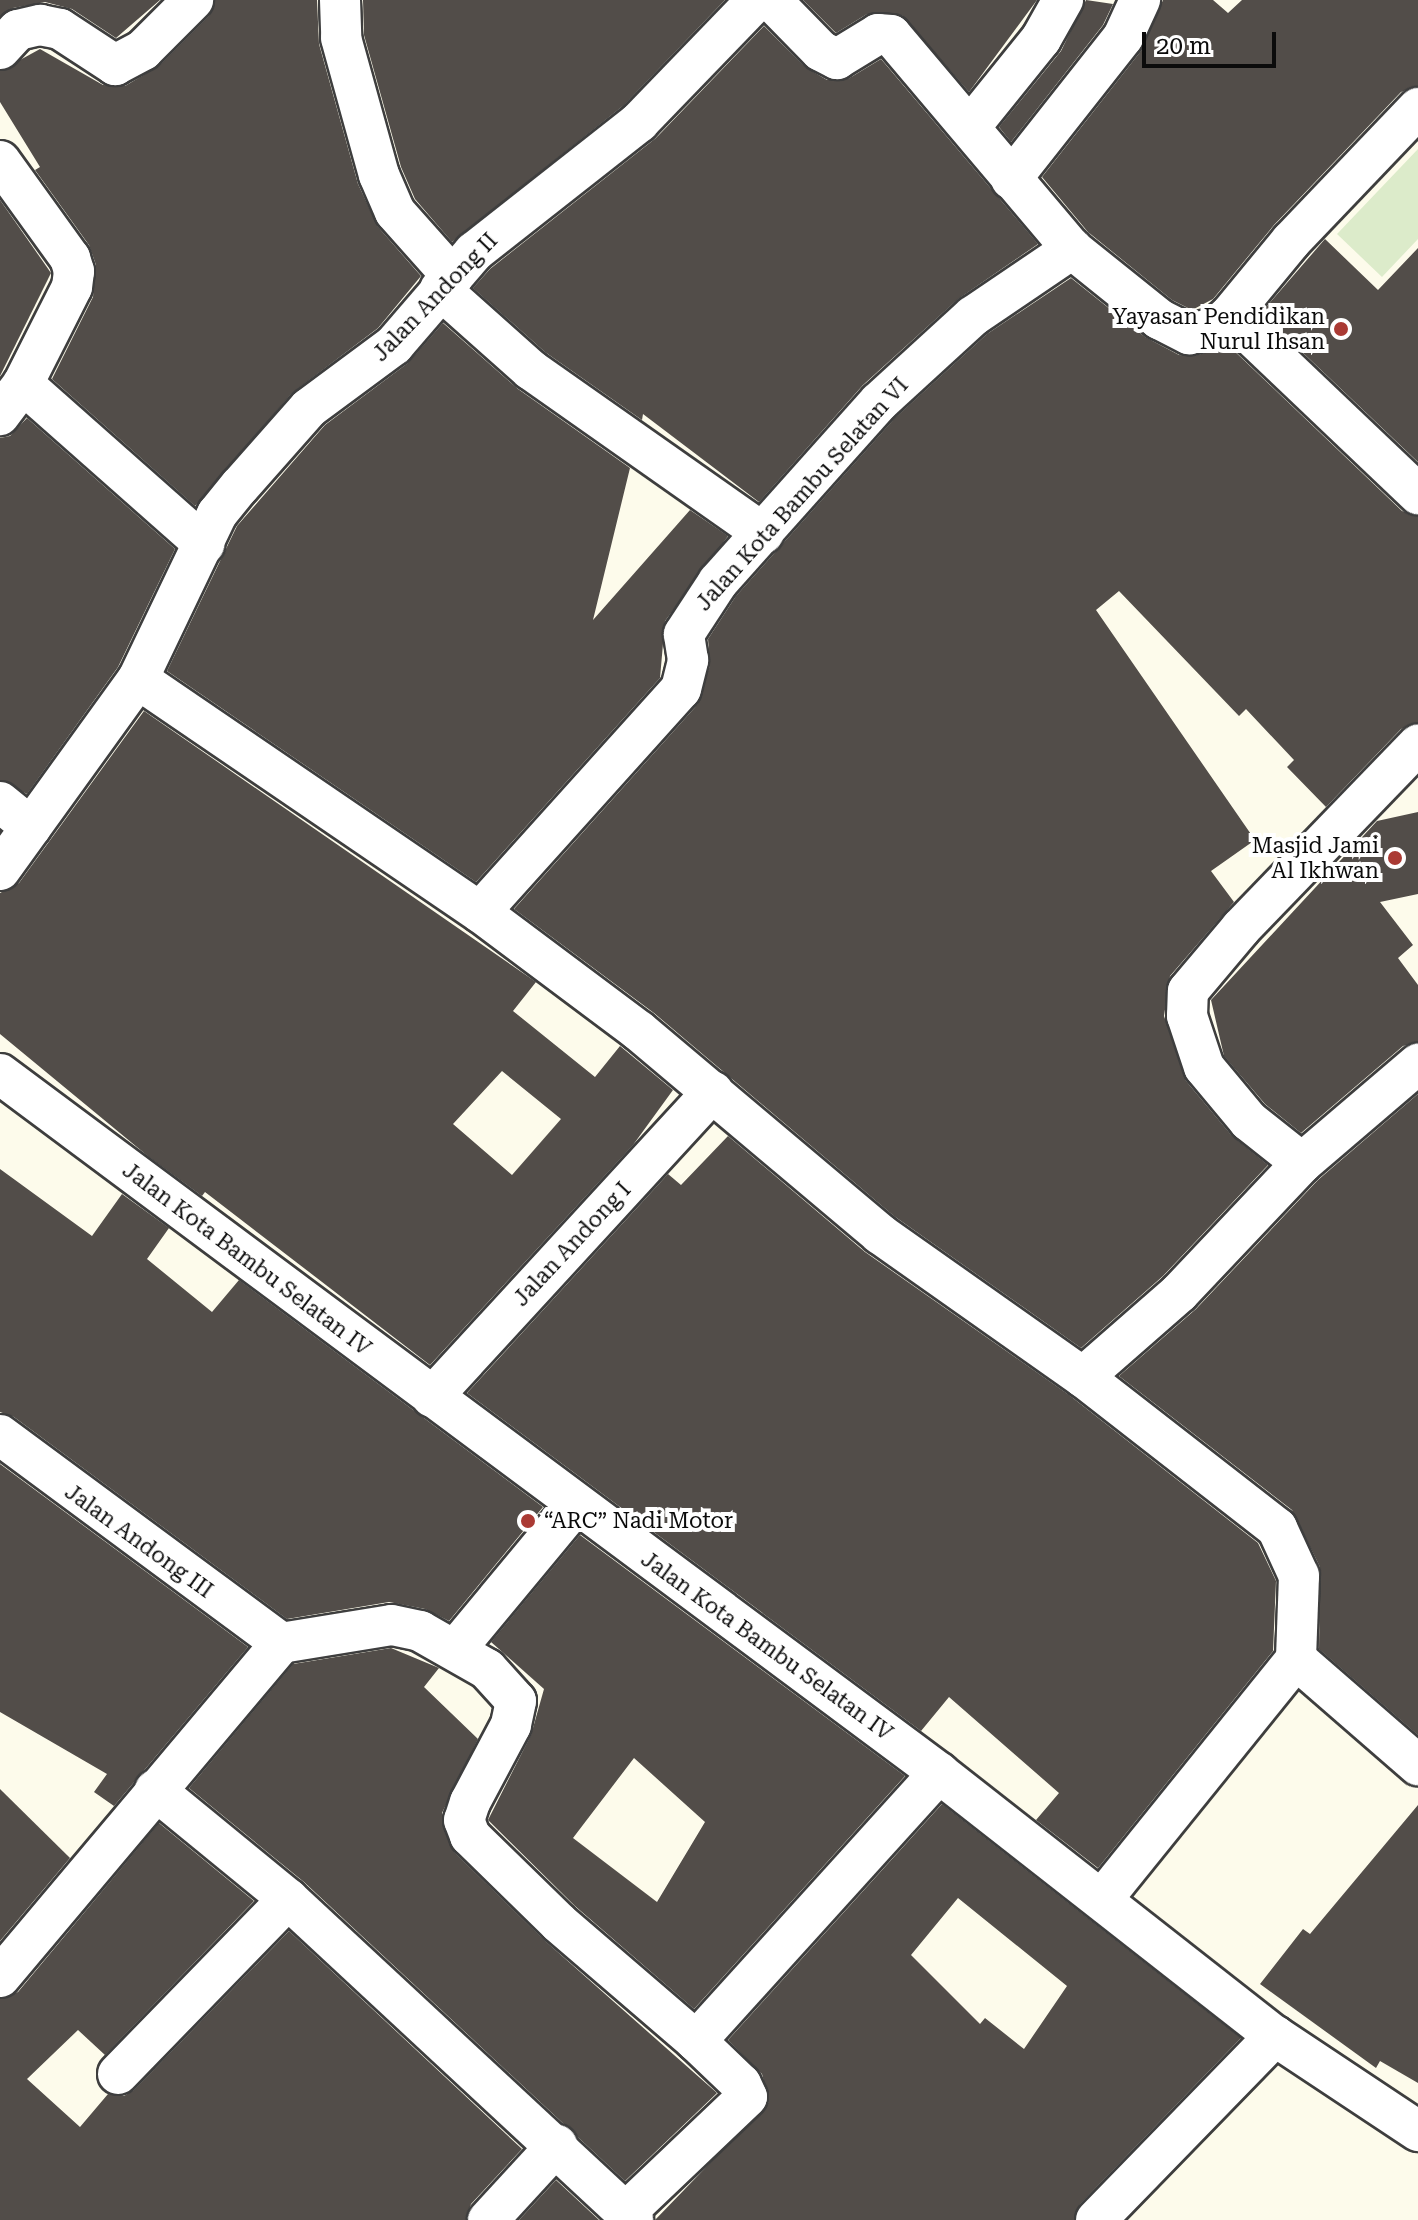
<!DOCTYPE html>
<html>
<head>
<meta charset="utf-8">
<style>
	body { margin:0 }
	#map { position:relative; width:1418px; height:2220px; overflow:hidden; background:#fdfbeb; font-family:"Roboto Serif",serif }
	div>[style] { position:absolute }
	.pitch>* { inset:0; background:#dcebca }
	.building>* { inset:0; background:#524d49 }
	.roads { filter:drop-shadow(2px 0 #3e3e3e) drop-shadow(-2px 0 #3e3e3e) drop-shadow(0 2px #3e3e3e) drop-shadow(0 -2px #3e3e3e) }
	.minor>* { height:40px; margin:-20px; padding:0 20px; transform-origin:20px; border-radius:20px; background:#fff }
	.dots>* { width:22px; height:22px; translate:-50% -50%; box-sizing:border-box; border:4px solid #fff; border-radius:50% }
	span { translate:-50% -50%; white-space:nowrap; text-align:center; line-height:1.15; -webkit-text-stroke:8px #fff; paint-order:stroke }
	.street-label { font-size:22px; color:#0b0b0b }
	.poi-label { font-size:22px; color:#0b0b0b }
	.right { translate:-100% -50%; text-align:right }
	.left { translate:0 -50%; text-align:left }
	.scale { position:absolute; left:1142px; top:32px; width:134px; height:36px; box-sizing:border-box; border:4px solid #0b0b0b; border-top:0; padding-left:10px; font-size:24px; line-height:28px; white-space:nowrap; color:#0b0b0b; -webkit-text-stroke:6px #fff; paint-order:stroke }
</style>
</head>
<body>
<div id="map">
	<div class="pitch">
		<i style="clip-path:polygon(1418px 149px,1418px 239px,1382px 277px,1337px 234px)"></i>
	</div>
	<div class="building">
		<i style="clip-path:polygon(0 0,160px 0,116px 38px,72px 9px,45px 2px,13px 8px,0 16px)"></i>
		<i style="clip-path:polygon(215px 0,317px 0,319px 44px,358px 184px,378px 227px,421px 276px,378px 328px,292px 393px,195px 506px,52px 379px,93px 297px,96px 265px,89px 245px,35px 170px,40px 167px,0 102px,0 71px,40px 49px,103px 85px,125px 86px,159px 66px,209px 16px)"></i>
		<i style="clip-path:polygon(363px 0,725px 0,624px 105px,452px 242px,415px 199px,401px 167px,364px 35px)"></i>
		<i style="clip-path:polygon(803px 0,1037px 0,969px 92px,902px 15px,867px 14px,836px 33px)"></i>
		<i style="clip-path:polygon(1086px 0,1113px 4px,1103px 25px,1011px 142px,999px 127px,1061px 51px)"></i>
		<i style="clip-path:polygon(1163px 0,1213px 0,1228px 13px,1242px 0,1418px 0,1418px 86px,1401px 92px,1274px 225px,1213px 299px,1192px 310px,1172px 300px,1088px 232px,1042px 177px,1141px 51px)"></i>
		<i style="clip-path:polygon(764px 26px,805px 67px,827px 80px,848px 79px,881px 59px,1038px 244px,958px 299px,863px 385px,759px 502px,643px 414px,642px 420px,545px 352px,473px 288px,490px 269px,656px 138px)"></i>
		<i style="clip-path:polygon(0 200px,51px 273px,0 376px)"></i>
		<i style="clip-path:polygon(1325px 239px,1378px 290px,1418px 248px,1418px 462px,1261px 313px)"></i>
		<i style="clip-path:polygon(1071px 278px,1145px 337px,1179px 355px,1194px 356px,1229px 346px,1402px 511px,1418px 516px,1418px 723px,1401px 729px,1326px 807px,1287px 767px,1294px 760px,1246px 709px,1239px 716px,1119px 591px,1096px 610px,1255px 840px,1211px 871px,1234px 902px,1170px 976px,1164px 1016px,1186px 1081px,1232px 1136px,1268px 1165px,1163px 1276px,1081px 1348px,894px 1216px,654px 1013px,514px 909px,698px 704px,710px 665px,708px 639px,736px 596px,895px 418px,987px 334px)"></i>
		<i style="clip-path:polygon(443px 323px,518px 389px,630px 468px,593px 620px,690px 510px,728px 536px,665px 621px,660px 678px,476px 882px,167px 671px,237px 526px,325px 425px,408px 363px)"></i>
		<i style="clip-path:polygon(27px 418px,175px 549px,118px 667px,27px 794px,0 780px,0 438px,10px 436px)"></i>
		<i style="clip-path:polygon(evenodd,144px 711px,536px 982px,513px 1011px,595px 1077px,620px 1046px,673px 1090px,633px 1145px,430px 1365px,205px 1192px,202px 1196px,149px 1157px,0 1034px,0 893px,19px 883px,144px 711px,502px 1071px,561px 1119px,512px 1175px,453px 1124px,502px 1071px)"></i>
		<i style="clip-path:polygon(1418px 812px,1418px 894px,1380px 902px,1413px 945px,1398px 958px,1418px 985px,1418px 1042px,1403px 1046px,1301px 1133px,1265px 1104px,1224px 1056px,1211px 1000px,1377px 821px)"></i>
		<i style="clip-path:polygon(1418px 1094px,1418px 1735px,1319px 1649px,1320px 1567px,1292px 1510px,1119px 1376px,1196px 1309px,1318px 1180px)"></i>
		<i style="clip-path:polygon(728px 1136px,865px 1252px,1069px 1395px,1258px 1543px,1276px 1581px,1273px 1651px,1098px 1868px,1036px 1820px,1059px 1793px,949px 1697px,921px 1731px,467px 1393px,668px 1174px,681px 1185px)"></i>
		<i style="clip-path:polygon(0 1169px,92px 1236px,122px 1194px,169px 1228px,147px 1259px,212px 1312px,239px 1280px,543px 1507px,449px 1621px,425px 1609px,389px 1602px,287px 1619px,14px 1417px,0 1412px)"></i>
		<i style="clip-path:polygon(0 1464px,248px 1647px,114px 1806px,94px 1792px,107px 1774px,0 1712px)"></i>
		<i style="clip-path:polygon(evenodd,580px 1535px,905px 1776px,694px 2009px,575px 1906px,488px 1820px,531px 1735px,544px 1689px,491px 1642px,580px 1535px,634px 1758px,705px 1822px,657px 1902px,573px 1838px,634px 1758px)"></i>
		<i style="clip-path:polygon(391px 1648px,439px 1668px,424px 1687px,478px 1739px,442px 1813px,454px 1852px,544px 1940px,717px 2093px,625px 2181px,304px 1882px,189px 1788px,293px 1664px)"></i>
		<i style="clip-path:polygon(0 1789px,70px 1858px,0 1941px)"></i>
		<i style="clip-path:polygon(evenodd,942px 1804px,1241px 2038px,1080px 2204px,1074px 2220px,655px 2220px,769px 2102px,762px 2074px,728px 2040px,942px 1804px,958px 1898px,1067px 1986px,1024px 2049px,985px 2018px,980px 2024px,911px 1955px,958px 1898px)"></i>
		<i style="clip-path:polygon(1418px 1805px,1418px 2083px,1380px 2061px,1376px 2068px,1260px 1984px,1303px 1929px,1310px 1934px)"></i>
		<i style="clip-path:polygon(159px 1823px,254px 1901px,105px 2055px,78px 2030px,27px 2079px,80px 2127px,108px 2094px,124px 2096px,134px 2090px,289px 1931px,522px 2149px,471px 2204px,466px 2220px,0 2220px,0 1999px,18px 1992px)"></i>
		<i style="clip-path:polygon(556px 2180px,599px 2220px,519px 2220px)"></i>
	</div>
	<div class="roads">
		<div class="minor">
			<i style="left:340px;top:0;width:38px;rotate:88deg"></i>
			<i style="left:341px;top:38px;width:142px;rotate:74.5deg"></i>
			<i style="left:379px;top:175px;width:40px;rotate:66.6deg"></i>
			<i style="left:395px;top:212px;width:87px;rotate:48.3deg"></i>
			<i style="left:771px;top:0;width:71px;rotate:45.6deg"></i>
			<i style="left:821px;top:51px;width:18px;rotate:27deg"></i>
			<i style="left:837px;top:59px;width:48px;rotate:-31.4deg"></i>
			<i style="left:878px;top:34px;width:13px;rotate:4deg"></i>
			<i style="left:891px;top:35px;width:280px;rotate:49.8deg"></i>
			<i style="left:1072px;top:249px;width:112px;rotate:38.8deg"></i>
			<i style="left:1159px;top:319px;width:34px;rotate:27deg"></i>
			<i style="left:1189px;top:334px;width:27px;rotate:-13deg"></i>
			<i style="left:1215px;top:328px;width:20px;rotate:-41deg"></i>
			<i style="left:1230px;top:315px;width:96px;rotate:-50.5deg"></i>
			<i style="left:1291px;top:241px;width:184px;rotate:-46.3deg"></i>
			<i style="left:0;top:49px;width:26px;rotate:-47deg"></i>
			<i style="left:18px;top:30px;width:23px;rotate:-13deg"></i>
			<i style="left:40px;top:25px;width:20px;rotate:11deg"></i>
			<i style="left:60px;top:29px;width:66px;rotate:33.2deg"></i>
			<i style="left:115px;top:65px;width:32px;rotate:-28deg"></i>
			<i style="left:143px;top:50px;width:71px;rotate:-45deg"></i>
			<i style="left:970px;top:127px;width:113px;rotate:-51.1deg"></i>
			<i style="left:1041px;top:39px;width:45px;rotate:-60.6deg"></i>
			<i style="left:0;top:161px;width:120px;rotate:54.2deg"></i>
			<i style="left:70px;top:258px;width:14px;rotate:73deg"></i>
			<i style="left:74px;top:271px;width:16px;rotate:97deg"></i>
			<i style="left:72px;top:287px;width:109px;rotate:116.8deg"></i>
			<i style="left:23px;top:384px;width:39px;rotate:127deg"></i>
			<i style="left:1011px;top:179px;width:181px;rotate:-51.7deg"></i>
			<i style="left:1123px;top:37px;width:41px;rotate:-65.3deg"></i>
			<i style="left:440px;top:289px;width:122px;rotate:41.7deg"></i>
			<i style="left:531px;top:370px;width:284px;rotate:35.1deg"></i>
			<i style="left:1230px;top:315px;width:260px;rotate:43.6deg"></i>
			<i style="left:23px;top:384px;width:242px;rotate:41.5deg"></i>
			<i style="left:138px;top:679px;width:414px;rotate:34.3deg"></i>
			<i style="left:480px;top:912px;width:199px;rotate:36.8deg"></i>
			<i style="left:639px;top:1031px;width:315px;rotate:40.1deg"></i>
			<i style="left:880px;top:1234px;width:248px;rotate:35.2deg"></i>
			<i style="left:1083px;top:1377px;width:246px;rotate:37.9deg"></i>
			<i style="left:1277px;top:1528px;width:53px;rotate:65.4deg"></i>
			<i style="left:1299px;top:1576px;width:83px;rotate:92.1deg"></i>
			<i style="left:1296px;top:1659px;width:307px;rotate:128.9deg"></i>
			<i style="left:0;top:802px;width:40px;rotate:39deg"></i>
			<i style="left:0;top:870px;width:236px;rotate:-54.2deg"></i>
			<i style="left:138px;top:679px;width:183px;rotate:-64.4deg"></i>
			<i style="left:217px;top:514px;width:36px;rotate:-51deg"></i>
			<i style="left:240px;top:486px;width:104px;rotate:-48.5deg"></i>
			<i style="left:309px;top:408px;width:106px;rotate:-36.5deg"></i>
			<i style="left:394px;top:345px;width:123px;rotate:-49.3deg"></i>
			<i style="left:474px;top:252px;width:210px;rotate:-38.2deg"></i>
			<i style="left:639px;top:122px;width:170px;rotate:-46deg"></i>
			<i style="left:480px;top:912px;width:300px;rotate:-48deg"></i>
			<i style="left:681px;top:689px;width:30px;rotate:-76deg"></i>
			<i style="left:688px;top:660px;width:26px;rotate:-99deg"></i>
			<i style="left:684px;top:634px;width:62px;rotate:-56.8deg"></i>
			<i style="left:718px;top:582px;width:241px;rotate:-48.2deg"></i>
			<i style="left:879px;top:402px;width:127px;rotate:-42.5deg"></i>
			<i style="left:973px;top:316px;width:120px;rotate:-34.1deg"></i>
			<i style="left:0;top:1074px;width:1171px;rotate:36.66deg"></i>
			<i style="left:939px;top:1773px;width:427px;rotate:38.1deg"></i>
			<i style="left:1275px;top:2036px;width:172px;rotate:33.6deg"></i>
			<i style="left:1302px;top:1163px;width:68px;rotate:-141.6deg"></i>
			<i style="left:1249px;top:1121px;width:70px;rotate:-129.8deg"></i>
			<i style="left:1204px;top:1067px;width:54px;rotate:-108.4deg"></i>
			<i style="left:1187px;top:1016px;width:25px;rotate:-88deg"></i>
			<i style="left:1188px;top:991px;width:82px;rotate:-49.9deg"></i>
			<i style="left:1241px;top:928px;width:255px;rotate:-46deg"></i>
			<i style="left:1083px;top:1377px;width:128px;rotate:-41.2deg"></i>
			<i style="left:1179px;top:1293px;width:179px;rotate:-46.6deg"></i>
			<i style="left:1302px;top:1163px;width:153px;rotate:-40.5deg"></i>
			<i style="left:432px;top:1397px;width:415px;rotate:-47.4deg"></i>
			<i style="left:0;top:1435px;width:350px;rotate:36.5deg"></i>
			<i style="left:455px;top:1650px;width:190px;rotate:-50.3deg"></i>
			<i style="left:1296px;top:1659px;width:162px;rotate:41deg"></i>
			<i style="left:155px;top:1790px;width:172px;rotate:39.3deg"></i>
			<i style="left:288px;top:1899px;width:471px;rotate:42.9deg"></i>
			<i style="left:0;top:1977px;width:436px;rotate:-49.9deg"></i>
			<i style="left:281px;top:1643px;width:112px;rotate:-9.2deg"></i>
			<i style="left:392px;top:1625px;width:29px;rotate:12deg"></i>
			<i style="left:420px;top:1631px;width:77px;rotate:29.6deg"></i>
			<i style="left:487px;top:1669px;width:43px;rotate:47.8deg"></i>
			<i style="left:516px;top:1701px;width:25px;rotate:102deg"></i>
			<i style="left:511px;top:1725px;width:87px;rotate:118deg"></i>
			<i style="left:470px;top:1802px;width:19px;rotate:108deg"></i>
			<i style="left:464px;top:1820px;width:17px;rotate:69deg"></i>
			<i style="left:470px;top:1836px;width:124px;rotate:44.3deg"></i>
			<i style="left:559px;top:1923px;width:181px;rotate:40.7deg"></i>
			<i style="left:696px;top:2041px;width:62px;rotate:43.7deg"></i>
			<i style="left:741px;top:2084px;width:14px;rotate:65deg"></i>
			<i style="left:747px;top:2097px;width:168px;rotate:136.4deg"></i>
			<i style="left:696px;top:2041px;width:362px;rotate:-47.8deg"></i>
			<i style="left:118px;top:2074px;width:244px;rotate:-45.8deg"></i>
			<i style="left:488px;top:2220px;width:102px;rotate:-47.4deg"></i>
			<i style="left:1096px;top:2220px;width:257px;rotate:-45.8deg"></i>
		</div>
	</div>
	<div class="dots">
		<i style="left:1341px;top:329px;background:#aa3a34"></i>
		<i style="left:1395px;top:858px;background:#aa3a34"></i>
		<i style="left:528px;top:1521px;background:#aa3a34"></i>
	</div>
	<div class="street-label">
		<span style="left:435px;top:297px;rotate:-46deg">Jalan Andong II</span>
		<span style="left:802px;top:494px;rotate:-48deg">Jalan Kota Bambu Selatan VI</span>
		<span style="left:572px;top:1244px;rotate:-47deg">Jalan Andong I</span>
		<span style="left:247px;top:1259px;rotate:37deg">Jalan Kota Bambu Selatan IV</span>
		<span style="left:139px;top:1541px;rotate:36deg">Jalan Andong III</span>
		<span style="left:767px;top:1646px;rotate:36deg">Jalan Kota Bambu Selatan IV</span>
	</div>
	<div class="poi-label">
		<span class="right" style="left:1325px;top:329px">Yayasan Pendidikan<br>Nurul Ihsan</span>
		<span class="right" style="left:1379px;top:858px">Masjid Jami<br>Al Ikhwan</span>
		<span class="left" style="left:544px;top:1521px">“ARC” Nadi Motor</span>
	</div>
	<div class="scale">20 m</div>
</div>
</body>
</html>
